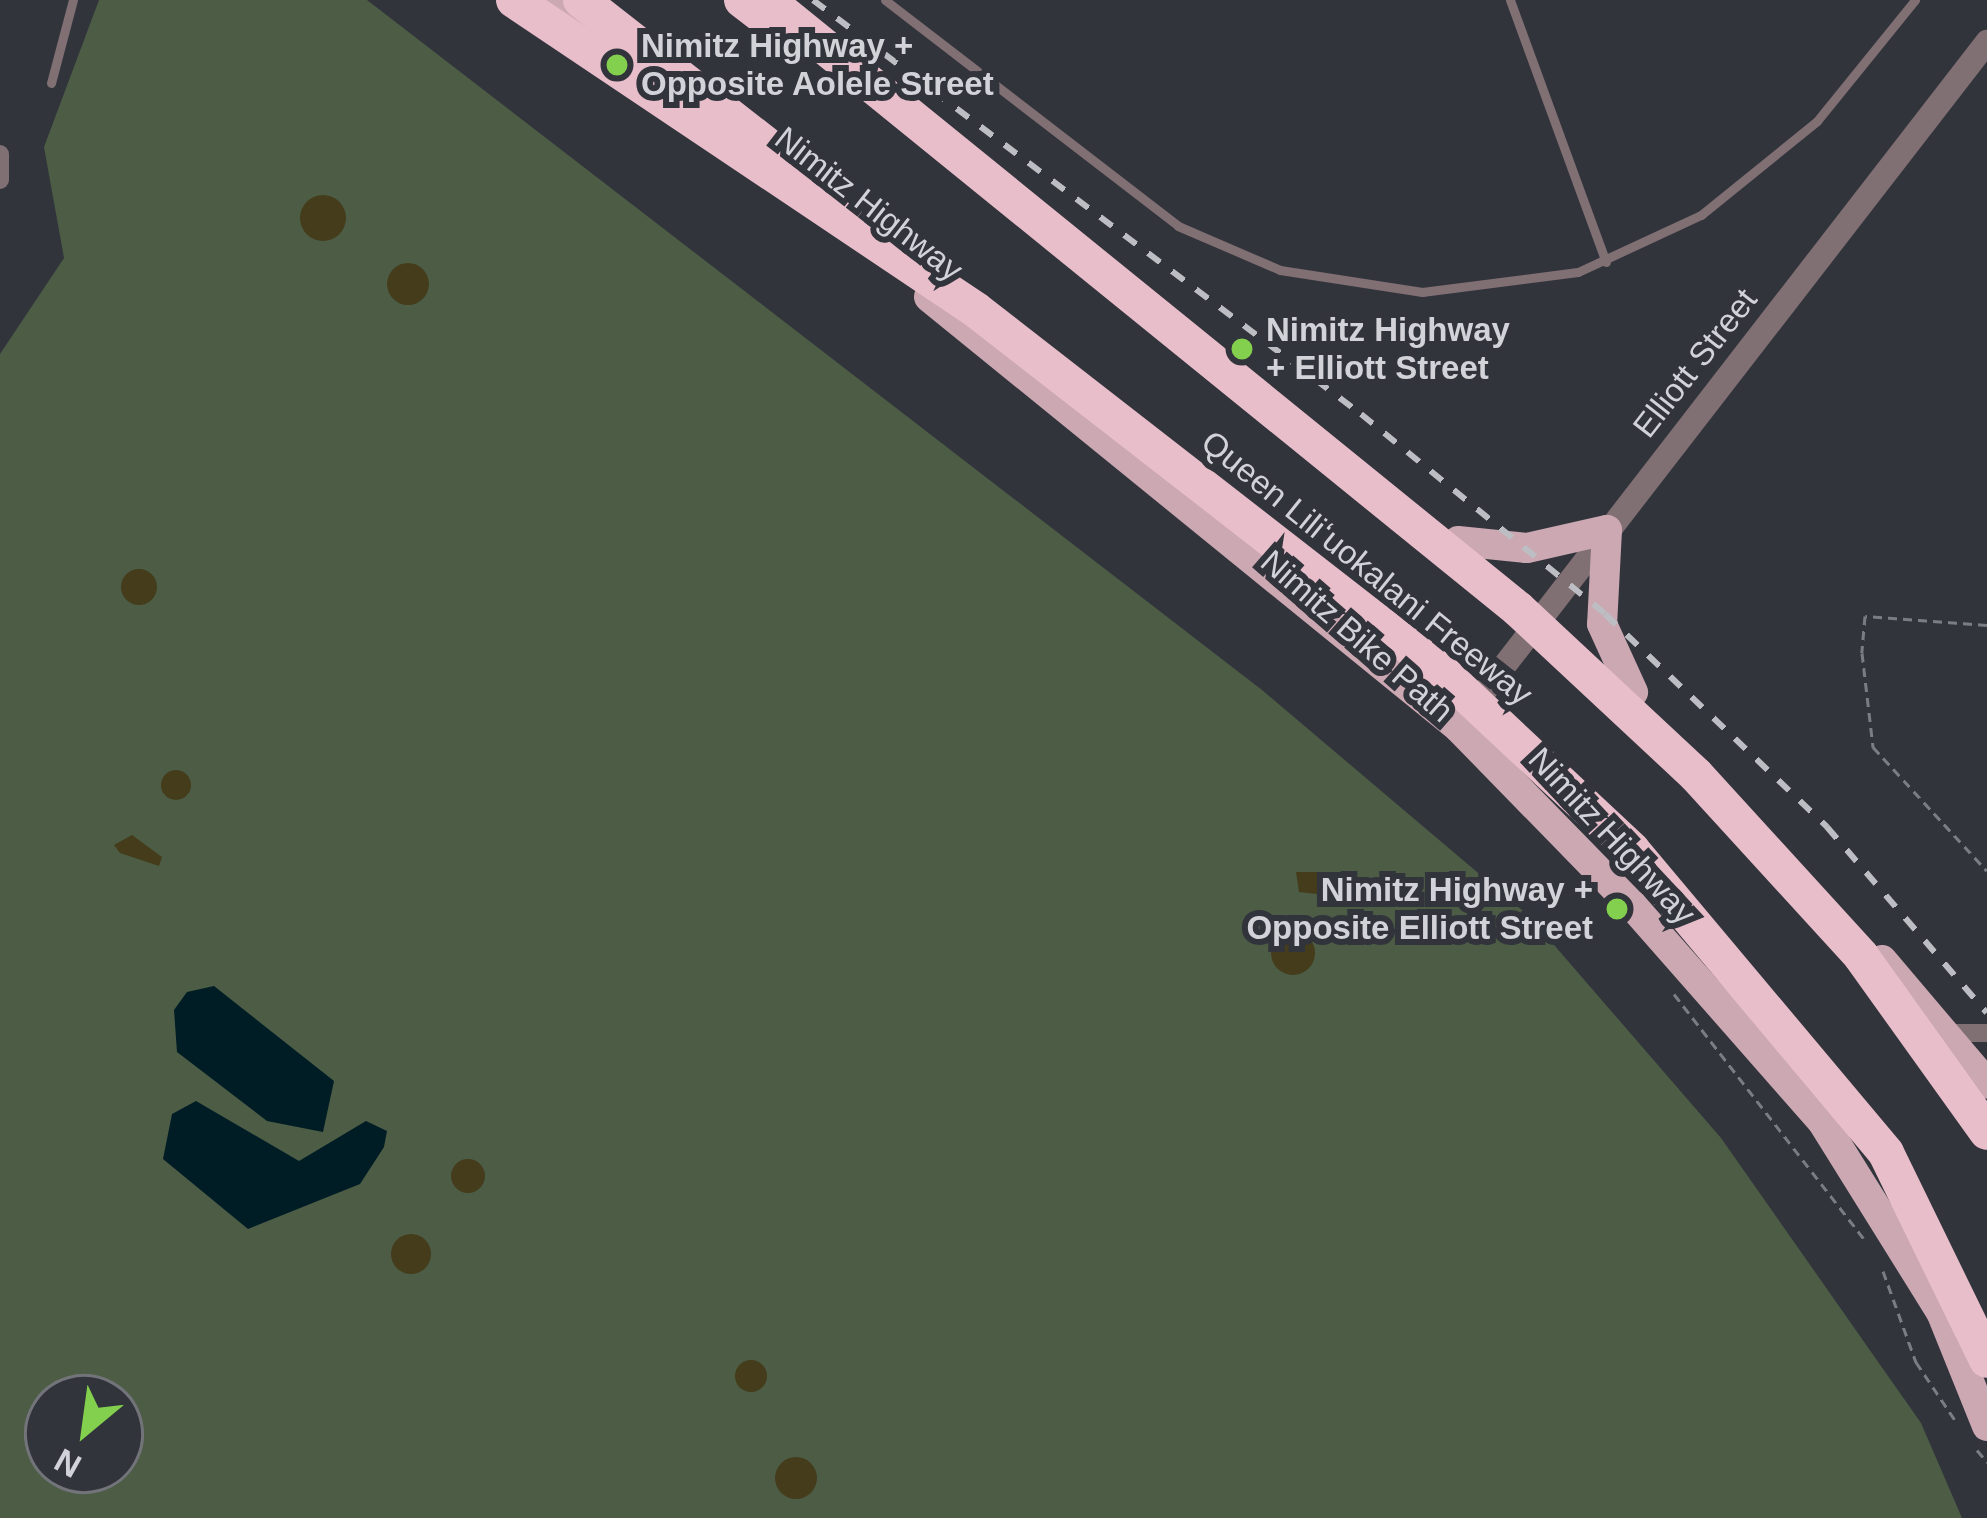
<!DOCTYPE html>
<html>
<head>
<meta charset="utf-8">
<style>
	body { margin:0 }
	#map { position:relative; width:1987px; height:1518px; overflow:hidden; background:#32343c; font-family:Helvetica,sans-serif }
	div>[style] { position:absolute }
	.green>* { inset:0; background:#4c5c45 }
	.sand>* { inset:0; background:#443c1b }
	.round { border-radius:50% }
	.water>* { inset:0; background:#001d26 }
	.path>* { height:3px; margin-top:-1.5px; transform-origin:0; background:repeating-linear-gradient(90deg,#7b7d84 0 9px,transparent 0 15px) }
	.service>* { height:9px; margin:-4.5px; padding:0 4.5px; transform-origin:4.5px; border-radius:4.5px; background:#806f73 }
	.minor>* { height:18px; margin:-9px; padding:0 9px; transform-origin:9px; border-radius:9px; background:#806f73 }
	.tertiary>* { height:24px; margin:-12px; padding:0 12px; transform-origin:12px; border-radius:12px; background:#806f73 }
	.primary>* { height:30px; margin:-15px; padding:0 15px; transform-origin:15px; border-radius:15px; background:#cba8b2 }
	.motorway>* { height:36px; margin:-18px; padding:0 18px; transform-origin:18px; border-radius:18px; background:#e8beca }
	.rail>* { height:6px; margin-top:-3px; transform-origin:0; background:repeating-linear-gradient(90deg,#bcbec4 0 15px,transparent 0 30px) }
	.motorway-bridge>* { height:36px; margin:-18px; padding:0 18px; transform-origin:18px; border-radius:18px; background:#e8beca }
	.dots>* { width:33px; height:33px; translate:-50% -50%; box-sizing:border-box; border:6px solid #32343c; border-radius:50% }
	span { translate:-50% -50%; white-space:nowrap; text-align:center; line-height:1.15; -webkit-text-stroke:12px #32343c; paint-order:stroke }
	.poi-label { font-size:33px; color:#d1d3d8; font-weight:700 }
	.left { translate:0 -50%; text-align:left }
	.right { translate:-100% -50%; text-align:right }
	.street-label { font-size:33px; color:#d1d3d8 }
	.north { position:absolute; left:24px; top:1374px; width:120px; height:120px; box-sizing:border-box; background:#32343c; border:3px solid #72747a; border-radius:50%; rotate:209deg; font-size:33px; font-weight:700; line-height:48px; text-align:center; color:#d1d3d8 }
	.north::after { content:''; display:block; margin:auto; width:42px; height:54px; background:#83d04e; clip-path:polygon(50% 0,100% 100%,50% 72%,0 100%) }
</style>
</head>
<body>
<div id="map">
	<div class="green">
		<i style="clip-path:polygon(evenodd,99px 0,367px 0,1262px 690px,1529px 916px,1721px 1138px,1921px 1423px,1962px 1518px,0 1518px,0 354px,64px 258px,44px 147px,99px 0,48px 1398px,120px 1398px,120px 1470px,48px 1470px,48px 1398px)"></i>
	</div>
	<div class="sand">
		<i class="round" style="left:300px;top:195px;width:46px;height:46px"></i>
		<i class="round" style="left:387px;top:263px;width:42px;height:42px"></i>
		<i class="round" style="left:121px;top:569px;width:36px;height:36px"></i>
		<i class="round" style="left:161px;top:770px;width:30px;height:30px"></i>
		<i style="clip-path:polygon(132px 835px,162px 857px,159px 866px,120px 853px,114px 845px)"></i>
		<i style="clip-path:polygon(1296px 872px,1340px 872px,1363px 899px,1299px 892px)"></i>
		<i class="round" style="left:1271px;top:931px;width:44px;height:44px"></i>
		<i class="round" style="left:451px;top:1159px;width:34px;height:34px"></i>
		<i class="round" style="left:391px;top:1234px;width:40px;height:40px"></i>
		<i class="round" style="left:735px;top:1360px;width:32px;height:32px"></i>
		<i class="round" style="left:775px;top:1457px;width:42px;height:42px"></i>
	</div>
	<div class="water">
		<i style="clip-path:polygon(214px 986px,334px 1081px,323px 1132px,267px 1121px,177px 1052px,174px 1010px,187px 992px)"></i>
		<i style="clip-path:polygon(196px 1101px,299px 1161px,366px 1121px,387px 1131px,384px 1147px,360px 1184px,248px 1229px,163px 1159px,172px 1114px)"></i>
	</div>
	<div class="path">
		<i style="left:1987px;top:625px;width:122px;rotate:-175.8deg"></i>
		<i style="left:1865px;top:616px;width:37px;rotate:95deg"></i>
		<i style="left:1862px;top:653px;width:95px;rotate:83.3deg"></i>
		<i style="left:1873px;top:747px;width:168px;rotate:47.4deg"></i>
		<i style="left:1674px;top:994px;width:309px;rotate:52.2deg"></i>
		<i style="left:1883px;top:1271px;width:97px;rotate:70.1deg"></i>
		<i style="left:1916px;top:1362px;width:73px;rotate:56.1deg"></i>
		<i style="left:1977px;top:1450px;width:16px;rotate:50deg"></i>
	</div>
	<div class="service">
		<i style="left:885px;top:0;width:370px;rotate:37.6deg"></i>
		<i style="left:1178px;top:226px;width:111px;rotate:23.3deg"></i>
		<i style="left:1280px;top:270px;width:144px;rotate:8.8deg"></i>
		<i style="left:1422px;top:292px;width:157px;rotate:-7.3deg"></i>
		<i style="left:1578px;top:272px;width:136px;rotate:-24.9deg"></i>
		<i style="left:1701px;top:215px;width:149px;rotate:-39deg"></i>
		<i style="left:1817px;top:121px;width:156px;rotate:-51deg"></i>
		<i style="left:1510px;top:0;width:279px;rotate:69.9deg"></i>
		<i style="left:51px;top:83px;width:86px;rotate:-75.2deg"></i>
	</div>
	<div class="minor">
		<i style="left:0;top:154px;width:26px;rotate:90deg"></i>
		<i style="left:1944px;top:1033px;width:43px"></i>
	</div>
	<div class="tertiary">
		<i style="left:1467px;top:714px;width:850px;rotate:-52.27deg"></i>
	</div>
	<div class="primary">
		<i style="left:552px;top:0;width:78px;rotate:38.8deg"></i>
		<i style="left:929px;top:297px;width:682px;rotate:39.11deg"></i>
		<i style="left:1458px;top:727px;width:249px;rotate:45.7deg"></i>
		<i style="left:1632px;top:905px;width:288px;rotate:48.7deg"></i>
		<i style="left:1822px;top:1121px;width:225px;rotate:58.1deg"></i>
		<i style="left:1941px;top:1312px;width:123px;rotate:68deg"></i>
		<i style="left:1458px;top:541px;width:69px;rotate:5.8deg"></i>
		<i style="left:1527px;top:548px;width:82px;rotate:-12.7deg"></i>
		<i style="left:1607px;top:530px;width:94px;rotate:93deg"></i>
		<i style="left:1602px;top:624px;width:75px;rotate:65.5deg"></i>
		<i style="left:1882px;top:960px;width:162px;rotate:49.7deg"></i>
	</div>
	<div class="motorway">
		<i style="left:581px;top:0;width:308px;rotate:38deg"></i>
		<i style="left:742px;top:0;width:59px;rotate:37.5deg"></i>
		<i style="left:1861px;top:956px;width:216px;rotate:54.4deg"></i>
		<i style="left:1886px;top:1153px;width:230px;rotate:64deg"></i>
	</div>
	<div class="rail">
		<i style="left:813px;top:0;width:687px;rotate:37.07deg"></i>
		<i style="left:1361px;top:414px;width:315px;rotate:39.3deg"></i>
		<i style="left:1605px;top:614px;width:308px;rotate:43.8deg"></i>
		<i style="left:1827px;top:827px;width:245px;rotate:49.3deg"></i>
	</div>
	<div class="motorway-bridge">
		<i style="left:514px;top:0;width:556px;rotate:33.86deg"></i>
		<i style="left:976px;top:310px;width:591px;rotate:37.86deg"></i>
		<i style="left:1443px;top:673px;width:259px;rotate:43.1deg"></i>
		<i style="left:1632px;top:850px;width:395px;rotate:50deg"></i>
		<i style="left:767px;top:0;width:967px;rotate:39.04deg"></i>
		<i style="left:1518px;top:609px;width:243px;rotate:43deg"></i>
		<i style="left:1696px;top:775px;width:245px;rotate:47.6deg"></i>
	</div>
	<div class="dots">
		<i style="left:617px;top:65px;background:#83d04e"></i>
		<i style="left:1242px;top:349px;background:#83d04e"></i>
		<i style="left:1617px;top:909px;background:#83d04e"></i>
	</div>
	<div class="poi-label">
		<span class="left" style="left:641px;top:65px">Nimitz Highway +<br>Opposite Aolele Street</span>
		<span class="left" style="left:1266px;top:349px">Nimitz Highway<br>+ Elliott Street</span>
		<span class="right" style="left:1593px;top:909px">Nimitz Highway +<br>Opposite Elliott Street</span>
	</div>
	<div class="street-label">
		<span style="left:869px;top:204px;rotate:38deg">Nimitz Highway</span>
		<span style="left:1695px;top:363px;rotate:-52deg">Elliott Street</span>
		<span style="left:1367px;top:568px;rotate:39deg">Queen Liliʻuokalani Freeway</span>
		<span style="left:1357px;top:636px;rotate:41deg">Nimitz Bike Path</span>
		<span style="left:1612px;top:836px;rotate:47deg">Nimitz Highway</span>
	</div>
	<div class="north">N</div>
</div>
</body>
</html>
